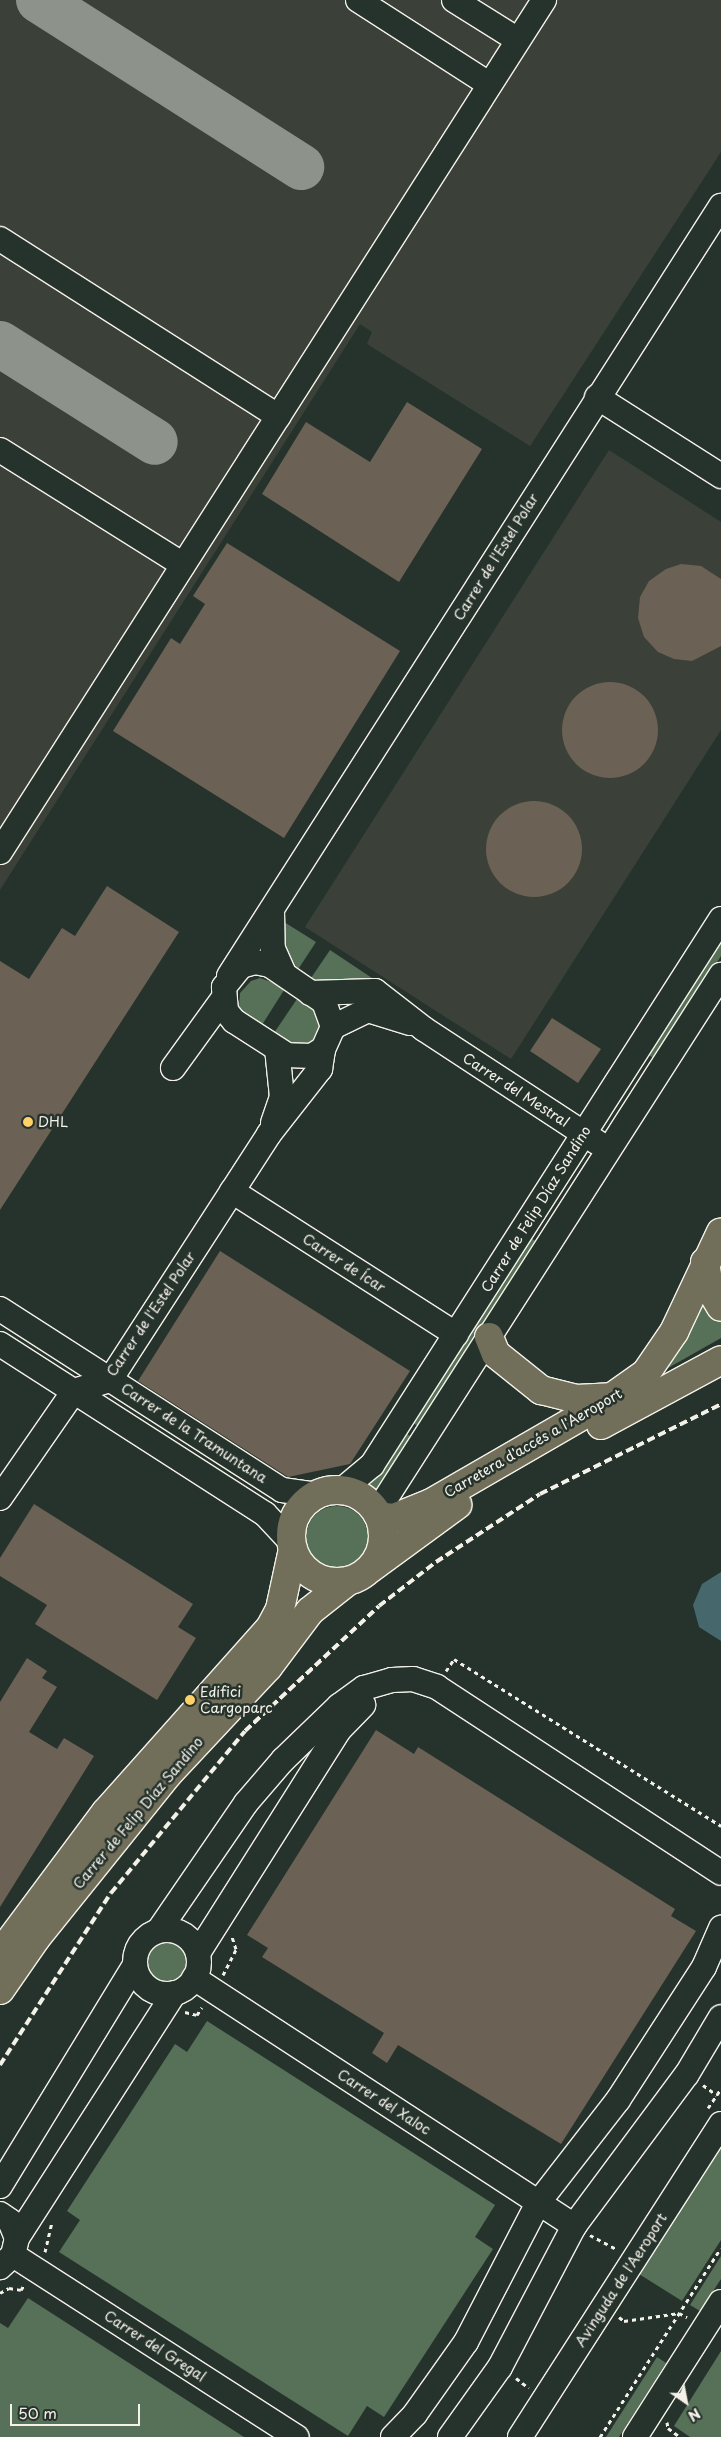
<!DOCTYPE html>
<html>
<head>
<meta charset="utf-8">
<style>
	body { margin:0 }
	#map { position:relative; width:721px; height:2437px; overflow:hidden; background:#26332d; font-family:"Playpen Sans",sans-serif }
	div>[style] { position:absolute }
	.built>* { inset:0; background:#3b4139 }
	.green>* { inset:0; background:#567158 }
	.round { border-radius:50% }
	.water>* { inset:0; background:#46686d }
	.taxiway>* { height:46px; margin:-23px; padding:0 23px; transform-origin:23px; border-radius:23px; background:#8d928a }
	.building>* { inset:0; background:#6b6154 }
	.path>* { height:3px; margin-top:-1.5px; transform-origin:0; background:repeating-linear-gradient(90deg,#f4f1e8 0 4px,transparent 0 8px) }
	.roads { filter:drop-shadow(1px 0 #f4f1e8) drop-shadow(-1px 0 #f4f1e8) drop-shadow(0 1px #f4f1e8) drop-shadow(0 -1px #f4f1e8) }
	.minor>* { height:24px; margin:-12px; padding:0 12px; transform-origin:12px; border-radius:12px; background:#26332d }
	.minor>.ring { margin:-12px; padding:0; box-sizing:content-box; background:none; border:24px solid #26332d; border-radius:50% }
	.major>* { height:28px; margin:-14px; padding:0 14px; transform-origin:14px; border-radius:14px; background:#716e59 }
	.major>.ring { margin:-14px; padding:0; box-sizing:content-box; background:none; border:28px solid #716e59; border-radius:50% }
	.rail>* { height:4px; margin-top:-2px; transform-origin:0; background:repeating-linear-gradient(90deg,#f4f1e8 0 8px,transparent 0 12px) }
	.dots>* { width:14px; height:14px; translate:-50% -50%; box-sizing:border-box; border:2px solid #26332d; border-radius:50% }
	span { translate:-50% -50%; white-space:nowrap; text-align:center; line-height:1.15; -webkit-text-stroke:5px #26332d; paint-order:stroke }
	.street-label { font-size:14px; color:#f4f1e8 }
	.poi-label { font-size:14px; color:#f4f1e8 }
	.left { translate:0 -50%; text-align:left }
	.north { position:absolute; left:661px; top:2377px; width:50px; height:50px; -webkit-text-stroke:4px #26332d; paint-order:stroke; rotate:147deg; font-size:14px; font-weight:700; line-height:20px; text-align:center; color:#f4f1e8 }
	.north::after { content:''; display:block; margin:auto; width:18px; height:22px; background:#f4f1e8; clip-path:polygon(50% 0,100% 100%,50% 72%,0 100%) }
	.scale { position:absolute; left:10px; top:2404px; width:130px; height:22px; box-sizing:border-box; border:2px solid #f4f1e8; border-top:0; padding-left:6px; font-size:15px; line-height:18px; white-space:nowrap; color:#f4f1e8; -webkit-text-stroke:4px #26332d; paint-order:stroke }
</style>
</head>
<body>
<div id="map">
	<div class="built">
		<i style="clip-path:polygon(0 0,721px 0,721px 152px,530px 446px,367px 344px,372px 332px,360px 324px,0 890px)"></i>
		<i style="clip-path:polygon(609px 450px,721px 522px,721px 730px,511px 1059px,305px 927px)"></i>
	</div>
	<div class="green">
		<i style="clip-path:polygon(284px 922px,316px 942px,297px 971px,282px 952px)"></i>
		<i style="clip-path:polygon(721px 939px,721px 956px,655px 1059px,647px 1054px)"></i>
		<i style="clip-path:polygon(330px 950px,381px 984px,322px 986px,311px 978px)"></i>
		<i style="clip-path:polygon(260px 978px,286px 987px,260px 1028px,245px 1018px,239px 1007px,240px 993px,251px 981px)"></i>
		<i style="clip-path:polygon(299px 996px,314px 1006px,322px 1024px,316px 1038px,303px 1047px,290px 1047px,272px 1036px)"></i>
		<i style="clip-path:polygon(531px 1238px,538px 1243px,420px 1427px,411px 1422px)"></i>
		<i style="clip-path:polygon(702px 1300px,721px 1319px,721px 1338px,654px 1376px)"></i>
		<i style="clip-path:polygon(404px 1432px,413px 1438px,376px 1492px,370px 1485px)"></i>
		<i class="round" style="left:306px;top:1506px;width:62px;height:62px"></i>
		<i class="round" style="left:146px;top:1941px;width:40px;height:40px"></i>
		<i style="clip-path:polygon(207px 2021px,495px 2205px,475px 2237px,493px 2249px,384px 2417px,367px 2406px,348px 2436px,59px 2252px,80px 2220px,67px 2211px,175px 2044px,187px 2052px)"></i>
		<i style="clip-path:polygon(721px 2146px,721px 2240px,682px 2301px,639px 2274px)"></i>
		<i style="clip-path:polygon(721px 2256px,721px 2279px,700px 2311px,690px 2305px)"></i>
		<i style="clip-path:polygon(28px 2298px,244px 2437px,0 2437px,0 2323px,8px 2328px)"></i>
		<i style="clip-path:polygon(721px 2351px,721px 2437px,690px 2437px,674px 2426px)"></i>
		<i style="clip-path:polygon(657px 2357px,666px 2363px,619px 2437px,606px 2437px)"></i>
	</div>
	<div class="water">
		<i style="clip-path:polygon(721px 1572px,721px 1641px,699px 1627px,693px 1605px,702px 1584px)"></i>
	</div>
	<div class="taxiway">
		<i style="left:39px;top:0;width:311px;rotate:32.5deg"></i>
		<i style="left:0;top:344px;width:183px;rotate:32.3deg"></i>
	</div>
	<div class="building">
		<i style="clip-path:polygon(407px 402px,482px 449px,399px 582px,262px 494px,306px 422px,370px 462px)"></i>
		<i style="clip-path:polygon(227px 543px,400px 651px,284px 838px,113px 731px,171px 638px,180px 644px,205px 604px,193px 596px)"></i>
		<i style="clip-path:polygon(681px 564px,701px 566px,721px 579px,721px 646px,692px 661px,674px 659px,658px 652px,644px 637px,638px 618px,640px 597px,649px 581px,666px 569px)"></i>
		<i class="round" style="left:562px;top:682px;width:96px;height:96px"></i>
		<i class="round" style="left:486px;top:801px;width:96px;height:96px"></i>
		<i style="clip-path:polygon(107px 886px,179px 932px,0 1210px,0 961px,29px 979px,62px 928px,75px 936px)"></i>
		<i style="clip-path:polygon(552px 1018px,601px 1049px,578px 1083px,530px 1051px)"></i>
		<i style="clip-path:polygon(220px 1251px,410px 1371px,350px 1464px,288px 1477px,138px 1381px)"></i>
		<i style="clip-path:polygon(34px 1504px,193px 1604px,178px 1627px,196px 1638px,157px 1700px,35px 1624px,47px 1605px,0 1576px,0 1558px)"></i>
		<i style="clip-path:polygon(27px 1658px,47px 1671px,42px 1678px,57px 1687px,29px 1732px,57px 1749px,64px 1738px,94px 1756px,0 1907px,0 1702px)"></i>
		<i style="clip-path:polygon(376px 1730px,414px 1754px,418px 1747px,675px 1909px,671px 1916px,696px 1931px,561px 2144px,398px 2045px,387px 2063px,372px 2053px,384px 2033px,262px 1957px,268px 1948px,247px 1935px)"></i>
	</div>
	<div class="path">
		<i style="left:446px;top:1671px;width:14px;rotate:-56deg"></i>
		<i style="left:454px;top:1659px;width:315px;rotate:32deg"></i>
		<i style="left:223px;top:1975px;width:29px;rotate:-63deg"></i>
		<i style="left:236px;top:1949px;width:13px;rotate:-108deg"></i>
		<i style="left:185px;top:2012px;width:12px;rotate:14deg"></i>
		<i style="left:197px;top:2015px;width:9px;rotate:-58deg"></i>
		<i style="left:703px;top:2085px;width:17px;rotate:36deg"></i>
		<i style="left:708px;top:2108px;width:23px;rotate:-56deg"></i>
		<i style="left:590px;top:2235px;width:30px;rotate:28deg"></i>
		<i style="left:45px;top:2252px;width:31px;rotate:-77deg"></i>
		<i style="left:0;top:2293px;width:10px;rotate:-29deg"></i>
		<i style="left:9px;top:2288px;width:12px;rotate:9deg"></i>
		<i style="left:21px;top:2290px;width:6px;rotate:-59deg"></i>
		<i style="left:619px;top:2317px;width:6px;rotate:39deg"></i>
		<i style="left:624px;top:2321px;width:56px;rotate:-8.3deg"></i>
		<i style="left:679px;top:2313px;width:9px;rotate:27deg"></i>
		<i style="left:516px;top:2378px;width:16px;rotate:38deg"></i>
		<i style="left:667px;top:2422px;width:6px;rotate:81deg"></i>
		<i style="left:668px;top:2428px;width:15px;rotate:37deg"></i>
		<i style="left:600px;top:2437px;width:224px;rotate:-57.4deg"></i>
	</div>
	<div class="roads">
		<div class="minor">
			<i style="left:358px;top:0;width:156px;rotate:32.7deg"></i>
			<i style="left:454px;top:0;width:75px;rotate:32deg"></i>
			<i style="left:0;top:239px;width:330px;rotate:32.5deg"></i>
			<i style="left:597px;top:397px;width:147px;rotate:32.5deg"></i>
			<i style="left:0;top:450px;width:216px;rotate:32.1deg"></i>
			<i style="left:0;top:852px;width:1011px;rotate:-57.44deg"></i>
			<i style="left:272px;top:910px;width:39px;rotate:89deg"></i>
			<i style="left:273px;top:949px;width:27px;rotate:66deg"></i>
			<i style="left:255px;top:962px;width:15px;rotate:11deg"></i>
			<i style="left:270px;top:965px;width:65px;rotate:34.4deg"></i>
			<i style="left:324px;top:1002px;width:27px;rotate:70deg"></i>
			<i style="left:333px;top:1027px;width:24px;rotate:114deg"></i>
			<i style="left:323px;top:1049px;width:13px;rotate:148deg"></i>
			<i style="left:312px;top:1056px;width:25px;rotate:-178deg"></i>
			<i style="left:287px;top:1055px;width:63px;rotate:-147.3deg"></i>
			<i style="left:234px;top:1021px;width:13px;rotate:-129deg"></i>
			<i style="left:226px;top:1011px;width:24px;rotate:-95deg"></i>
			<i style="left:224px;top:987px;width:27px;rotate:-51deg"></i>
			<i style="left:241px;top:966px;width:15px;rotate:-16deg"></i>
			<i style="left:229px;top:976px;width:914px;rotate:-57.42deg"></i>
			<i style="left:310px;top:993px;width:65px;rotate:-1.8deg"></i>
			<i style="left:375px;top:991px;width:62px;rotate:37.8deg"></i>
			<i style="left:424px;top:1029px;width:207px;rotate:33.2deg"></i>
			<i style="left:333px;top:1027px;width:39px;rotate:-26deg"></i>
			<i style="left:368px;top:1010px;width:44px;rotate:17.2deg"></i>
			<i style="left:173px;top:1068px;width:85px;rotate:-54.1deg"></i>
			<i style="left:273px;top:1123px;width:28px;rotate:-71deg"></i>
			<i style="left:282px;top:1097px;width:48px;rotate:-95.9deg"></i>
			<i style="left:232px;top:1191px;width:266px;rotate:32.6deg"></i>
			<i style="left:0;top:1309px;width:335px;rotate:32.7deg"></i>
			<i style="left:282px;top:1490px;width:34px;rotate:8deg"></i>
			<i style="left:0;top:1344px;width:315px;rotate:32.7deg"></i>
			<i style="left:265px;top:1514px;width:38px;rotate:47deg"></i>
			<i style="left:342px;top:1490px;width:39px;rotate:-40deg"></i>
			<i style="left:372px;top:1465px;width:648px;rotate:-57.41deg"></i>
			<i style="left:0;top:1498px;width:130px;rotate:-55.3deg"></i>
			<i style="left:74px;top:1391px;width:38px;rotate:-17deg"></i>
			<i style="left:110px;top:1380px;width:293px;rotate:-57.1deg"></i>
			<i style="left:269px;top:1134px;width:83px;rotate:-51.9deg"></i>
			<i style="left:320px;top:1069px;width:20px;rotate:-81deg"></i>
			<i style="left:377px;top:1512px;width:638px;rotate:-57.36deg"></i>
			<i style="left:159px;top:1930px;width:154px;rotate:-55.6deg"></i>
			<i style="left:246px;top:1803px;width:57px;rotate:-49.3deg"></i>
			<i style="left:283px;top:1760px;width:78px;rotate:-44deg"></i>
			<i style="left:339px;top:1706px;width:31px;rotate:-36deg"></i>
			<i style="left:364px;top:1688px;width:29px;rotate:-16deg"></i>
			<i style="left:392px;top:1680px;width:21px;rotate:-3deg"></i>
			<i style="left:413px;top:1679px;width:25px;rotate:18deg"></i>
			<i style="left:437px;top:1687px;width:339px;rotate:33.2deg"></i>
			<i class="ring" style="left:135px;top:1930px;width:40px;height:40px"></i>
			<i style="left:198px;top:1953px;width:264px;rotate:-57.7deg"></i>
			<i style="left:339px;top:1730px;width:35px;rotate:-46deg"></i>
			<i style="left:194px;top:1978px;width:454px;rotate:33.1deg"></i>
			<i style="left:0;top:2186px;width:259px;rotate:-58.6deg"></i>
			<i style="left:0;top:2214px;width:12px;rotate:35deg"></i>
			<i style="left:10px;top:2221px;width:18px;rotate:68deg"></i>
			<i style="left:17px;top:2238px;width:17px;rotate:103deg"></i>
			<i style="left:13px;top:2255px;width:18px;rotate:137deg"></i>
			<i style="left:17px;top:2238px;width:291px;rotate:-57.3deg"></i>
			<i style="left:13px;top:2255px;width:337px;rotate:32.7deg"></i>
			<i style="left:393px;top:2437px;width:32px;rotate:-46deg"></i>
			<i style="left:415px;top:2414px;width:88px;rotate:-54.7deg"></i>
			<i style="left:466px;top:2342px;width:157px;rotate:-62.6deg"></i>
			<i style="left:538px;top:2203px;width:130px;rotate:-52.2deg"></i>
			<i style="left:618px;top:2100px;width:158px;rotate:-57.1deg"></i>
			<i style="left:704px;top:1967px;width:43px;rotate:-66.4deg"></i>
			<i style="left:450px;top:2437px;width:86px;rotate:-54.5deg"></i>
			<i style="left:500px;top:2367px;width:159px;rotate:-62.3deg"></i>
			<i style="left:574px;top:2226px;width:189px;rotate:-53.4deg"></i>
			<i style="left:687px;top:2074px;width:66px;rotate:-59.2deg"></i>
			<i style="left:520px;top:2437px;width:372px;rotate:-57.3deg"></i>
			<i style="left:635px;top:2437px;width:160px;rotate:-57.5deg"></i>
		</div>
		<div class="major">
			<i style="left:705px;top:1262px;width:25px;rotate:81deg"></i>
			<i style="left:709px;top:1287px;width:23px;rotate:59deg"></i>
			<i style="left:489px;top:1337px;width:18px;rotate:68deg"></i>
			<i style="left:496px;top:1354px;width:58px;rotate:38.7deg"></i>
			<i style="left:541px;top:1390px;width:36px;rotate:14deg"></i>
			<i style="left:576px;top:1399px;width:34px;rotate:-3deg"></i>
			<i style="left:601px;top:1425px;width:136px;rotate:-28.4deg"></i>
			<i class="ring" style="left:291px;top:1490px;width:64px;height:64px"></i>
			<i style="left:379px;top:1516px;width:15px;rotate:8deg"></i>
			<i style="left:394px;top:1518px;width:40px;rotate:-22deg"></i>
			<i style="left:431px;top:1503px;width:196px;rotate:-30deg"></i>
			<i style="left:601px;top:1405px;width:55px;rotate:-35.4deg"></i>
			<i style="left:646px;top:1373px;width:50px;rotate:-55.7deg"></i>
			<i style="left:674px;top:1332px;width:110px;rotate:-64.8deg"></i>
			<i style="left:371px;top:1568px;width:107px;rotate:-36.2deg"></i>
			<i style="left:0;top:1954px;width:177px;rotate:-53.3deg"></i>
			<i style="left:106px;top:1812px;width:246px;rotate:-48.3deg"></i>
			<i style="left:270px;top:1628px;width:21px;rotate:-62deg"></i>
			<i style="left:280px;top:1609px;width:61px;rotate:-77.8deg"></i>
			<i style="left:0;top:1990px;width:63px;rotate:-55.3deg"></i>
			<i style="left:36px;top:1938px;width:209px;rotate:-51.2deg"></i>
			<i style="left:167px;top:1775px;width:148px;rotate:-46.9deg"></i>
			<i style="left:268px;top:1667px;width:70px;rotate:-53.1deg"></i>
			<i style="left:310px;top:1611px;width:48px;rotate:-38.3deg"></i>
		</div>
	</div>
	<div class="rail">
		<i style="left:0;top:2065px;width:205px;rotate:-57.2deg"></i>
		<i style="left:111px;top:1893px;width:210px;rotate:-50.4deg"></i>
		<i style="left:245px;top:1731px;width:183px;rotate:-43deg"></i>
		<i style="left:379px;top:1606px;width:72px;rotate:-37.7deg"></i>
		<i style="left:436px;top:1562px;width:124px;rotate:-33.2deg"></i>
		<i style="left:540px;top:1494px;width:202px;rotate:-26.4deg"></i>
	</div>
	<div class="dots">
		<i style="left:28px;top:1122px;background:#ffd166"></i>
		<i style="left:190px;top:1700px;background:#ffd166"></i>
	</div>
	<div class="street-label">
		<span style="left:496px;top:557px;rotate:-58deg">Carrer de l'Estel Polar</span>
		<span style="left:516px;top:1090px;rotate:33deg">Carrer del Mestral</span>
		<span style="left:536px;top:1209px;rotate:-58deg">Carrer de Felip Díaz Sandino</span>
		<span style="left:344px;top:1263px;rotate:33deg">Carrer de Ícar</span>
		<span style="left:151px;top:1314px;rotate:-56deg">Carrer de l'Estel Polar</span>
		<span style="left:194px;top:1433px;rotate:33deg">Carrer de la Tramuntana</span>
		<span style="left:533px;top:1443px;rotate:-30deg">Carretera d'accés a l'Aeroport</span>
		<span style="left:138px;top:1813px;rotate:-50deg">Carrer de Felip Díaz Sandino</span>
		<span style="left:384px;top:2102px;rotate:33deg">Carrer del Xaloc</span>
		<span style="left:621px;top:2280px;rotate:-57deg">Avinguda de l'Aeroport</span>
		<span style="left:155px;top:2346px;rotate:33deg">Carrer del Gregal</span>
	</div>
	<div class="poi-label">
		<span class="left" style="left:38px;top:1122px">DHL</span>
		<span class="left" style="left:200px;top:1700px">Edifici<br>Cargoparc</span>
	</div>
	<div class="north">N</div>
	<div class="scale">50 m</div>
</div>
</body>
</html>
